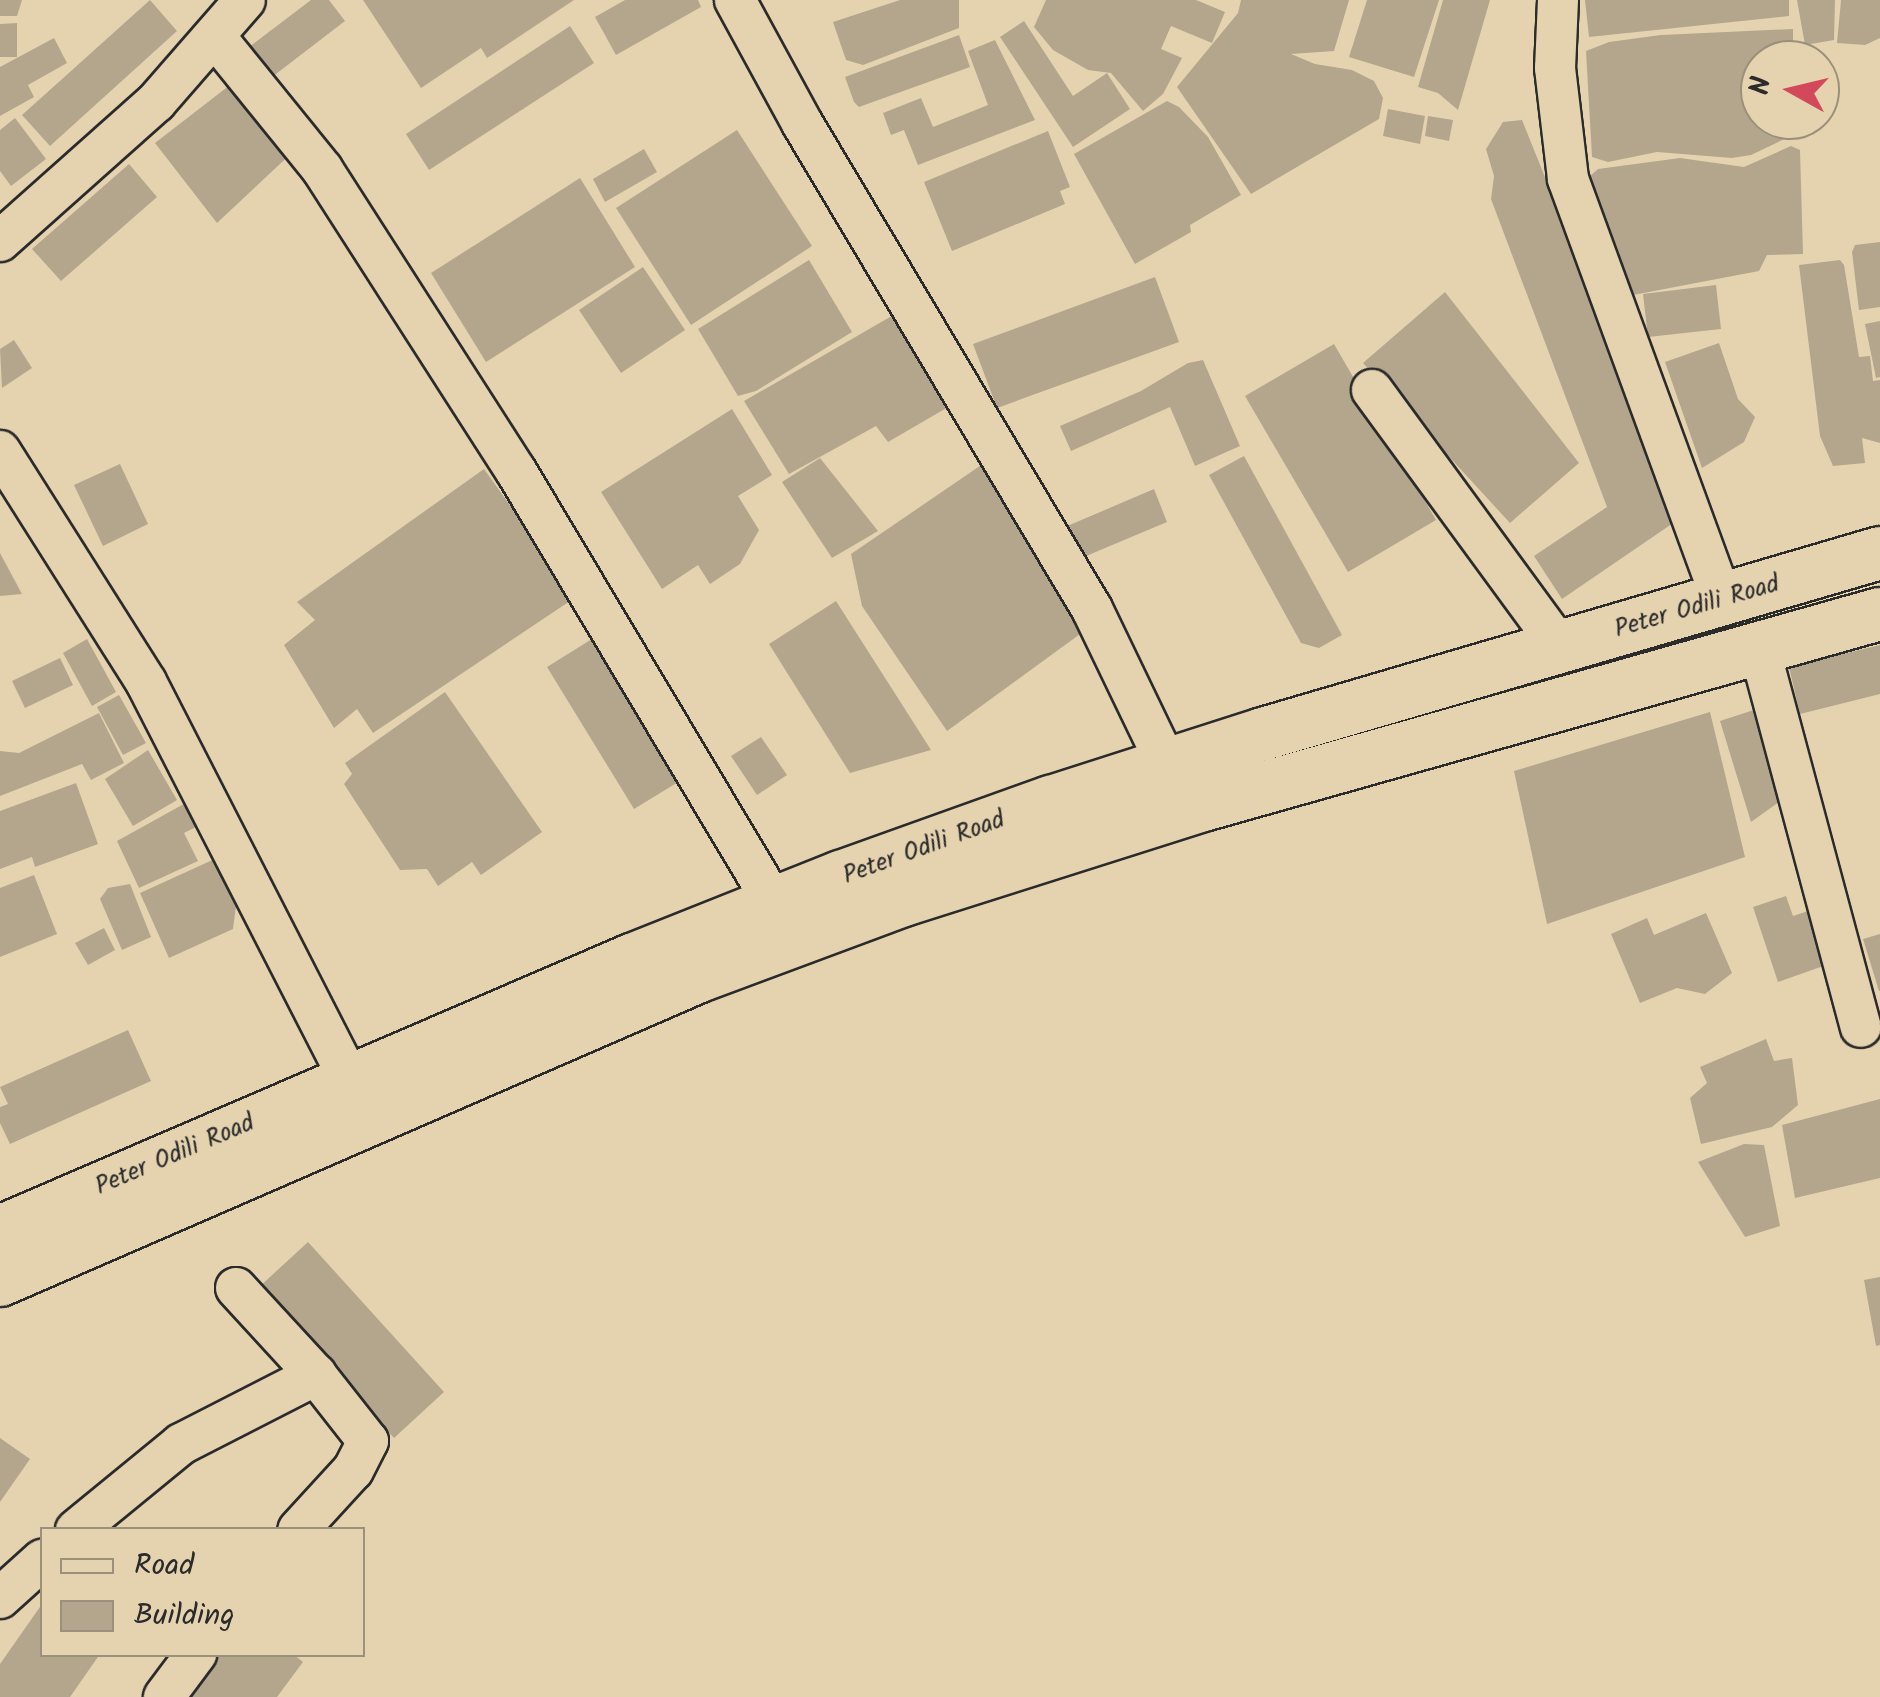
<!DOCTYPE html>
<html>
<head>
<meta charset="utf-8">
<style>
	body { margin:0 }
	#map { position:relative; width:1880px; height:1697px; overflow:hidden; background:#e5d3b0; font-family:Kalam,sans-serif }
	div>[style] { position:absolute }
	.building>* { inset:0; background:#b4a68d }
	.roads { filter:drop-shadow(2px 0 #2b2b2b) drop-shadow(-2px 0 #2b2b2b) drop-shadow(0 2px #2b2b2b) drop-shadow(0 -2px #2b2b2b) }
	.minor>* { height:40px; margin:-20px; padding:0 20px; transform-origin:20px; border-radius:20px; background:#e5d3b0 }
	.major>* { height:52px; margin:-26px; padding:0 26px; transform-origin:26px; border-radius:26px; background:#e5d3b0 }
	span { translate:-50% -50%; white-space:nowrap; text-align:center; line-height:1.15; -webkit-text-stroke:10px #e5d3b0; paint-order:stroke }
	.street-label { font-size:25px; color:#2b2b2b }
	.legend { position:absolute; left:40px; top:1527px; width:325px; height:130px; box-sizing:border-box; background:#e5d3b0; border:2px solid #9b907b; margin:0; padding:12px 18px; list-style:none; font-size:30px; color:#2b2b2b }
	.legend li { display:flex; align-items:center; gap:20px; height:50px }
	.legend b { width:50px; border:2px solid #9b907b }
	.north { position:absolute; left:1740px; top:40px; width:100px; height:100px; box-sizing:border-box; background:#e5d3b0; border:2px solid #9b907b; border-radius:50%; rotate:278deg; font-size:28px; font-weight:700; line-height:40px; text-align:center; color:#2b2b2b }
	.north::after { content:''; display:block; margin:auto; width:35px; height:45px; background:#d1495b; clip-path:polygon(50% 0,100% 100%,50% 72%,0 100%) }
</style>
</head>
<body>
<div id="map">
	<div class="building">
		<i style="clip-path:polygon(0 0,22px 0,17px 16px,0 16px)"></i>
		<i style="clip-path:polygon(150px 0,177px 31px,50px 146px,22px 115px)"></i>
		<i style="clip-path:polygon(311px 0,329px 0,345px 21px,272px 77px,249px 47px)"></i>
		<i style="clip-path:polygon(363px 0,574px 0,487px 58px,481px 48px,421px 88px)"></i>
		<i style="clip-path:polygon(625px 0,698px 0,701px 7px,616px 55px,595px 17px)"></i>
		<i style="clip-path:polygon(900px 0,959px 0,959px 28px,863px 65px,846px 60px,833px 22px)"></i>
		<i style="clip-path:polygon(1046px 0,1196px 0,1225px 12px,1212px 43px,1171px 26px,1161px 49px,1182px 58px,1163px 94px,1143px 111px,1111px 73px,1088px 70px,1053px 50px,1034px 27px)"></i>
		<i style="clip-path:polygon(1241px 0,1349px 0,1334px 51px,1291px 54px,1315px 64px,1352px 70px,1374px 81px,1383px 98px,1379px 119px,1251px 194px,1177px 87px,1238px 13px)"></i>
		<i style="clip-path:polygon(1367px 0,1439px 0,1414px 77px,1349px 57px)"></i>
		<i style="clip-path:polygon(1443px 0,1490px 0,1458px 110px,1438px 93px,1418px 87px)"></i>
		<i style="clip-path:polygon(1585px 0,1789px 0,1789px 16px,1589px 37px)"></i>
		<i style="clip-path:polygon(1797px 0,1835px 0,1834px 40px,1805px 45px)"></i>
		<i style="clip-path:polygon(1841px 0,1880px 0,1880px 38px,1865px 45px,1837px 43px)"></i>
		<i style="clip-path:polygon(1024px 21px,1073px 96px,1107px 73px,1130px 109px,1073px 147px,1000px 37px)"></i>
		<i style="clip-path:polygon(17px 23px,17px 57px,0 57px,0 24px)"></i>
		<i style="clip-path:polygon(570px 26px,594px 63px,429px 170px,406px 134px)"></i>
		<i style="clip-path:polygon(1793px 29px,1793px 60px,1760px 60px,1760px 120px,1794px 120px,1795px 134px,1751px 155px,1732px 158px,1657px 152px,1608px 162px,1592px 157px,1586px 51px,1609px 42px,1661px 35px)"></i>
		<i style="clip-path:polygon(959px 35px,970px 67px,859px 107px,854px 102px,845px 77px)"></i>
		<i style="clip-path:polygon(54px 38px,67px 63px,28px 85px,34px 97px,0 116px,0 67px)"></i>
		<i style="clip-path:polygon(995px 40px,1035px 120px,918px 165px,904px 130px,891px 135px,883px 113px,921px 98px,933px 127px,988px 105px,968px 51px)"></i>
		<i style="clip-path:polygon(239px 78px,296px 149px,217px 223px,155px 143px)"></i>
		<i style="clip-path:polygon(1167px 101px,1179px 107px,1208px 137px,1241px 195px,1190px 225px,1191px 232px,1135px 264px,1074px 154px)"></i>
		<i style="clip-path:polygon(1388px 109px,1425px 116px,1420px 144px,1383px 136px)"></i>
		<i style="clip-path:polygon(1428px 116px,1453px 120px,1449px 141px,1425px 136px)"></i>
		<i style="clip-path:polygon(15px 118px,46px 159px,11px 186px,0 171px,0 130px)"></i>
		<i style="clip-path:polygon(1522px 120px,1682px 517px,1562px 599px,1534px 556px,1607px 507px,1491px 199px,1494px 176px,1486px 149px,1503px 122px)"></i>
		<i style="clip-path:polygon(737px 130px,812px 246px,691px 325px,616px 208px)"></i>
		<i style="clip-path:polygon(1048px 131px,1070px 187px,1060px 191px,1065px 204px,952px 251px,924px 182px)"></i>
		<i style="clip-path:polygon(1791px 146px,1800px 150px,1803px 254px,1767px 255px,1759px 271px,1612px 299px,1589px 177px,1598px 169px,1680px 158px,1744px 167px)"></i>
		<i style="clip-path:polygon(644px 149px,657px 172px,605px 202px,593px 179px)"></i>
		<i style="clip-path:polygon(129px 164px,157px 197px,61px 281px,32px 249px)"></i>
		<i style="clip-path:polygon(580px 178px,635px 267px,486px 362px,431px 273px)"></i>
		<i style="clip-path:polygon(1880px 242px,1880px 307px,1859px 310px,1852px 252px,1855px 245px)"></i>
		<i style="clip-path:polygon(809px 260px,852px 332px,756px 391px,738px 396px,698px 329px)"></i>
		<i style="clip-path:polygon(1840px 260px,1844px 265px,1859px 357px,1870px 356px,1873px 381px,1880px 380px,1880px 443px,1862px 438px,1865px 463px,1833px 466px,1820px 436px,1799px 265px)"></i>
		<i style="clip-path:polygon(643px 267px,685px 330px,621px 373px,579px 310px)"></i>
		<i style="clip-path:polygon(1155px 277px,1179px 342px,997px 408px,973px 344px)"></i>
		<i style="clip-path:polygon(1716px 285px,1721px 329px,1648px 337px,1643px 294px)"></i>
		<i style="clip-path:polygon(1445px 292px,1579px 463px,1510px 523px,1363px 363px)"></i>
		<i style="clip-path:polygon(897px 313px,950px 406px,888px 442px,876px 426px,789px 474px,744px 401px)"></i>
		<i style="clip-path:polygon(1880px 321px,1880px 377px,1876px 378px,1865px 324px)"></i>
		<i style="clip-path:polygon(14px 340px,32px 368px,2px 388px,0 349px)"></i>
		<i style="clip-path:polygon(1719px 343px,1738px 399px,1755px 417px,1744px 442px,1702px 468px,1665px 362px)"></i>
		<i style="clip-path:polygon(1334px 344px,1436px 520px,1348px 572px,1245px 396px)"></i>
		<i style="clip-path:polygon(1203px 360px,1240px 446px,1195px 466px,1170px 407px,1071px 451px,1060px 426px,1141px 391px,1188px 363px)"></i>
		<i style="clip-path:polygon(732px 409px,772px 475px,738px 496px,759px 530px,740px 564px,710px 584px,698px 565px,662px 589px,601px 492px)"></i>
		<i style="clip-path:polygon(1244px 456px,1342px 635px,1319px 648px,1301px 643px,1209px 475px)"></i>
		<i style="clip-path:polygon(993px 457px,1102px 618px,947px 731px,862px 606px,851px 554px)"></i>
		<i style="clip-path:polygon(820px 458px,878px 531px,832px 558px,782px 482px)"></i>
		<i style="clip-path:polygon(120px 464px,148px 524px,103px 546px,74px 485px)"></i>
		<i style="clip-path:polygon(484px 469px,576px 597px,373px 733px,357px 709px,334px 728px,284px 645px,315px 620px,297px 602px)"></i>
		<i style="clip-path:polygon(1154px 489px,1167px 522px,1079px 559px,1065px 527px)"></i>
		<i style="clip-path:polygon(0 553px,22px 594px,0 596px)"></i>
		<i style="clip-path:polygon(836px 601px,931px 750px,850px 773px,769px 644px)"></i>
		<i style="clip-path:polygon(600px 634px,688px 776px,634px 809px,547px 667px)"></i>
		<i style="clip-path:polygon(87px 639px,116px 692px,92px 706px,63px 653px)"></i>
		<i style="clip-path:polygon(1880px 645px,1880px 694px,1800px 714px,1789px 667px)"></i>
		<i style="clip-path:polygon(60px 658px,73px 685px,25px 708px,12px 681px)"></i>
		<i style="clip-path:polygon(445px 692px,542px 832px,481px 875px,472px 862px,438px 886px,427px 869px,400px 870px,344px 784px,352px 774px,345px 763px)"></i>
		<i style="clip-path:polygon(119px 695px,146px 743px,123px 755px,97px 707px)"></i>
		<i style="clip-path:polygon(1760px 708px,1786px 797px,1751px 822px,1720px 721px)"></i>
		<i style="clip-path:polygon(1710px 712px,1745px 857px,1547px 924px,1514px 771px)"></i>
		<i style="clip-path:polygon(99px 713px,124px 763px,91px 780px,82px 764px,0 796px,0 751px,19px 753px)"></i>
		<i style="clip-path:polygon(761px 737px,787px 775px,757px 795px,731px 756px)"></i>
		<i style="clip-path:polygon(148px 750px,177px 800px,133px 826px,105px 779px)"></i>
		<i style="clip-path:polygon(76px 783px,98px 844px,35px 867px,32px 857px,0 869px,0 811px)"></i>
		<i style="clip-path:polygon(191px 800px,202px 824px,184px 833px,198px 861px,139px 888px,117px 841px)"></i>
		<i style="clip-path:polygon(219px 857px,237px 898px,233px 929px,169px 958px,140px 893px)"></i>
		<i style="clip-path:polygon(34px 875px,57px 934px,0 957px,0 888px)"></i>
		<i style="clip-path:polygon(130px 884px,151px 937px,122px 950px,100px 899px,108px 888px)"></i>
		<i style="clip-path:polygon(1786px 896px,1793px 916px,1814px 909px,1832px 963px,1778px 982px,1753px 907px)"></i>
		<i style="clip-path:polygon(1706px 913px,1732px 973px,1705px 994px,1677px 988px,1640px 1003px,1611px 934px,1647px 918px,1654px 935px)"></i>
		<i style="clip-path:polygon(104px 928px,115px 950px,88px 965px,75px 943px)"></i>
		<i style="clip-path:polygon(1880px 934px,1880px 991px,1879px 991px,1863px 939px)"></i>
		<i style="clip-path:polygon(128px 1030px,151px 1081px,10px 1144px,0 1123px,0 1107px,8px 1104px,0 1087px)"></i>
		<i style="clip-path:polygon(1766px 1039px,1774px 1061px,1792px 1058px,1798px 1105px,1772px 1127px,1701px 1144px,1690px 1098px,1707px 1083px,1700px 1067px)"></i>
		<i style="clip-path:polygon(1880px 1099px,1880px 1178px,1795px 1198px,1782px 1125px)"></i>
		<i style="clip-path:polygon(1744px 1144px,1764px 1145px,1780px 1226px,1745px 1237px,1698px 1162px)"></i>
		<i style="clip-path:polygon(308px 1242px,444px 1392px,394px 1438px,258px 1288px)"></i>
		<i style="clip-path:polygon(1880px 1277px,1880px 1345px,1876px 1346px,1864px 1280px)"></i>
		<i style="clip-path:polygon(0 1438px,30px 1459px,0 1502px)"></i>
		<i style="clip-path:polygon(42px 1604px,42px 1654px,100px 1654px,70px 1697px,0 1697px,0 1664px)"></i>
		<i style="clip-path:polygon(212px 1654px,293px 1654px,303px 1662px,277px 1697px,181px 1697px)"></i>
	</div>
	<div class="roads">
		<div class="minor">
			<i style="left:735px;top:0;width:140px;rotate:61.4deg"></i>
			<i style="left:802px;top:123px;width:566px;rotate:59.18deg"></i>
			<i style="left:1092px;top:609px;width:173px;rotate:64.3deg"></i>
			<i style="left:1558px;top:0;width:68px;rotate:92.5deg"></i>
			<i style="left:1555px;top:68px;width:112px;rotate:83.3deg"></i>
			<i style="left:1568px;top:179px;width:448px;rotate:69.9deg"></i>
			<i style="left:216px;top:38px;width:169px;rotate:51deg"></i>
			<i style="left:322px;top:169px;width:359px;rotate:57.3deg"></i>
			<i style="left:516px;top:471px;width:503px;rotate:59.15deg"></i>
			<i style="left:0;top:241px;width:209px;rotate:-41.7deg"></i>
			<i style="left:156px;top:102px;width:135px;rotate:-48.9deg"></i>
			<i style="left:1372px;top:390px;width:318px;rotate:53.8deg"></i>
			<i style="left:0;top:451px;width:273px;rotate:57.7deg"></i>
			<i style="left:146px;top:682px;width:447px;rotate:62.9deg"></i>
			<i style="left:1760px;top:651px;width:389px;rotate:75deg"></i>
			<i style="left:236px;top:1288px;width:118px;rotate:47.4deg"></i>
			<i style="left:316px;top:1375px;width:84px;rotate:51.8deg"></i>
			<i style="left:368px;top:1441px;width:33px;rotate:117deg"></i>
			<i style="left:353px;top:1470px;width:81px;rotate:132.5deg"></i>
			<i style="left:76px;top:1530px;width:136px;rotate:-39.3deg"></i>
			<i style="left:181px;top:1444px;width:152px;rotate:-27.1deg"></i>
			<i style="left:0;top:1598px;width:57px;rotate:-42.1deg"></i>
			<i style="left:164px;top:1697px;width:54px;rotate:-53.3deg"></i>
		</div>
		<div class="major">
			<i style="left:0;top:1232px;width:688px;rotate:-23.29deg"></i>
			<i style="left:632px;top:960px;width:225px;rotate:-21.7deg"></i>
			<i style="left:841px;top:877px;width:223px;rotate:-19.7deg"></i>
			<i style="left:1051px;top:802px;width:223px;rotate:-17.8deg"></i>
			<i style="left:1263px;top:734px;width:643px;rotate:-16.35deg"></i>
			<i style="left:0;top:1280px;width:762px;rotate:-23.5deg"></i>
			<i style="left:699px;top:976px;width:218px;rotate:-20.4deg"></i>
			<i style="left:903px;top:900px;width:315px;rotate:-17.6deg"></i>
			<i style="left:1203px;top:805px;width:703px;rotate:-15.76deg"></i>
		</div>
	</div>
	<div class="street-label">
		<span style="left:1697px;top:607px;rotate:-16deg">Peter Odili Road</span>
		<span style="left:924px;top:848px;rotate:-20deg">Peter Odili Road</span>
		<span style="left:175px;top:1155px;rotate:-23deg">Peter Odili Road</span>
	</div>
	<ul class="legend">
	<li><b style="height:12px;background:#e5d3b0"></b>Road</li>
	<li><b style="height:28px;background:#b4a68d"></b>Building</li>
	</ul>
	<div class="north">N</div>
</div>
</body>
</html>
